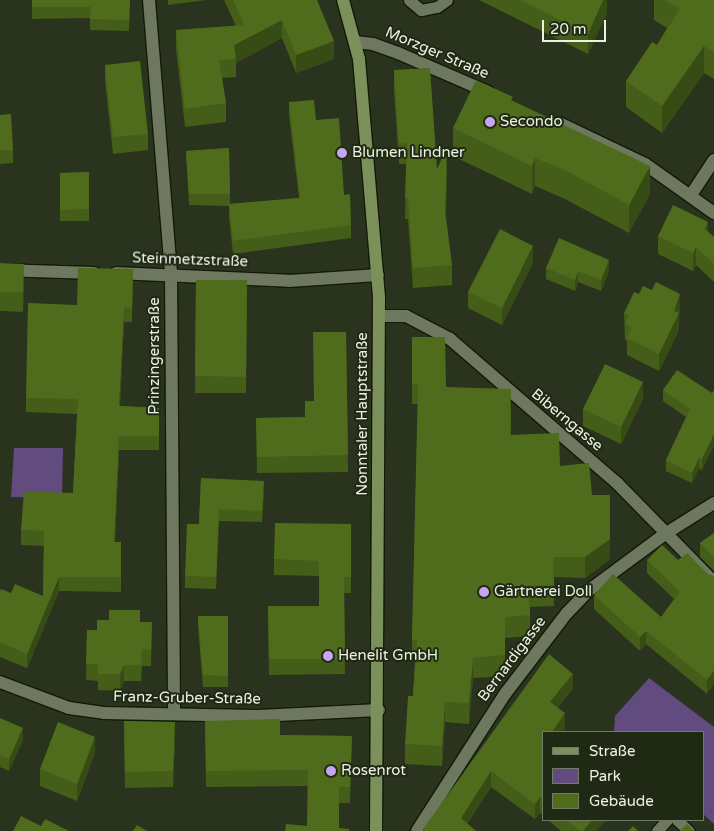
<!DOCTYPE html>
<html>
<head>
<meta charset="utf-8">
<style>
	body { margin:0 }
	#map { position:relative; width:714px; height:831px; overflow:hidden; background:#29331d; font-family:"Varela Round",sans-serif }
	div>[style] { position:absolute }
	.green>* { inset:0; background:#624b7f }
	.roads { filter:drop-shadow(1px 0 #121a06) drop-shadow(-1px 0 #121a06) drop-shadow(0 1px #121a06) drop-shadow(0 -1px #121a06) }
	.service>* { height:11px; margin:-5.5px; padding:0 5.5px; transform-origin:5.5px; border-radius:5.5px; background:#6d785f }
	.minor>* { height:12px; margin:-6px; padding:0 6px; transform-origin:6px; border-radius:6px; background:#6d785f }
	.tertiary>* { height:12px; margin:-6px; padding:0 6px; transform-origin:6px; border-radius:6px; background:#6d785f }
	.secondary>* { height:12px; margin:-6px; padding:0 6px; transform-origin:6px; border-radius:6px; background:#7b905b }
	.wall>* { inset:0; background:#445d18 }
	.shaded-wall>* { inset:0; background:#374c14 }
	.building>* { inset:0; background:#4f6c1c }
	.dots>* { width:14px; height:14px; translate:-50% -50%; box-sizing:border-box; border:2px solid #202913; border-radius:50% }
	span { translate:-50% -50%; white-space:nowrap; text-align:center; line-height:1.15; -webkit-text-stroke:4px #202913; paint-order:stroke }
	.street-label { font-size:15px; color:#ebf2e4 }
	.poi-label { font-size:15px; color:#ebf2e4 }
	.left { translate:0 -50%; text-align:left }
	.legend { position:absolute; left:542px; top:731px; width:162px; height:90px; box-sizing:border-box; background:#202913; border:1px solid #717967; margin:0; padding:6px 9px; list-style:none; font-size:15px; color:#ebf2e4 }
	.legend li { display:flex; align-items:center; gap:10px; height:25px }
	.legend b { width:25px; border:1px solid #717967 }
	.scale { position:absolute; left:542px; top:20px; width:64px; height:22px; box-sizing:border-box; border:2px solid #ebf2e4; border-top:0; padding-left:6px; font-size:15px; line-height:18px; white-space:nowrap; color:#ebf2e4; -webkit-text-stroke:4px #202913; paint-order:stroke }
</style>
</head>
<body>
<div id="map">
	<div class="green">
		<i style="clip-path:polygon(14px 448px,63px 448px,62px 498px,11px 497px)"></i>
		<i style="clip-path:polygon(649px 678px,714px 727px,714px 824px,703px 814px,703px 732px,614px 732px,615px 716px)"></i>
	</div>
	<div class="roads">
		<div class="service">
			<i style="left:409px;top:0;width:16px;rotate:40deg"></i>
			<i style="left:421px;top:10px;width:16px;rotate:-11deg"></i>
			<i style="left:437px;top:7px;width:12px;rotate:-35deg"></i>
			<i style="left:677px;top:820px;width:16px;rotate:43deg"></i>
			<i style="left:657px;top:831px;width:15px;rotate:-48deg"></i>
		</div>
		<div class="minor">
			<i style="left:149px;top:0;width:276px;rotate:85.4deg"></i>
			<i style="left:171px;top:275px;width:437px;rotate:89.6deg"></i>
			<i style="left:691px;top:195px;width:42px;rotate:-56.7deg"></i>
			<i style="left:0;top:270px;width:94px;rotate:1.8deg"></i>
			<i style="left:116px;top:273px;width:173px;rotate:2.6deg"></i>
			<i style="left:289px;top:281px;width:89px;rotate:-3.9deg"></i>
			<i style="left:380px;top:316px;width:26px"></i>
			<i style="left:406px;top:316px;width:50px;rotate:27.6deg"></i>
			<i style="left:450px;top:339px;width:221px;rotate:40.8deg"></i>
			<i style="left:617px;top:483px;width:139px;rotate:45.6deg"></i>
			<i style="left:0;top:682px;width:74px;rotate:20.6deg"></i>
			<i style="left:69px;top:708px;width:35px;rotate:8deg"></i>
			<i style="left:104px;top:713px;width:154px;rotate:1.1deg"></i>
			<i style="left:258px;top:716px;width:121px;rotate:-2.8deg"></i>
			<i style="left:417px;top:831px;width:163px;rotate:-57.3deg"></i>
			<i style="left:505px;top:694px;width:102px;rotate:-52.6deg"></i>
			<i style="left:567px;top:613px;width:30px;rotate:-46deg"></i>
			<i style="left:588px;top:591px;width:96px;rotate:-36.5deg"></i>
			<i style="left:665px;top:534px;width:58px;rotate:-32.3deg"></i>
		</div>
		<div class="tertiary">
			<i style="left:356px;top:42px;width:17px;rotate:7deg"></i>
			<i style="left:373px;top:44px;width:27px;rotate:20deg"></i>
			<i style="left:398px;top:53px;width:98px;rotate:23.4deg"></i>
			<i style="left:559px;top:123px;width:95px;rotate:25.5deg"></i>
			<i style="left:645px;top:164px;width:85px;rotate:35.4deg"></i>
		</div>
		<div class="secondary">
			<i style="left:343px;top:0;width:61px;rotate:74.8deg"></i>
			<i style="left:359px;top:59px;width:239px;rotate:85.2deg"></i>
			<i style="left:379px;top:297px;width:534px;rotate:90.32deg"></i>
		</div>
	</div>
	<div class="wall">
		<i style="clip-path:polygon(32px 0,130px 0,129px 31px,90px 30px,90px 18px,32px 19px)"></i>
		<i style="clip-path:polygon(168px 0,206px 0,168px 5px)"></i>
		<i style="clip-path:polygon(224px 0,317px 0,334px 59px,296px 73px,282px 38px,236px 63px,236px 77px,222px 78px,226px 103px,226px 122px,185px 127px,176px 48px,176px 30px,236px 26px)"></i>
		<i style="clip-path:polygon(479px 0,607px 0,607px 13px,588px 54px)"></i>
		<i style="clip-path:polygon(654px 0,714px 0,714px 79px,704px 73px,662px 133px,626px 107px,626px 81px,657px 45px,667px 28px,654px 20px)"></i>
		<i style="clip-path:polygon(105px 65px,148px 134px,148px 150px,113px 154px,105px 81px)"></i>
		<i style="clip-path:polygon(394px 70px,437px 169px,447px 168px,446px 217px,452px 265px,452px 285px,413px 288px,408px 219px,405px 219px,406px 164px,399px 164px,394px 91px)"></i>
		<i style="clip-path:polygon(513px 101px,650px 194px,629px 233px,565px 199px,535px 186px,532px 194px,453px 156px,453px 128px)"></i>
		<i style="clip-path:polygon(289px 102px,316px 120px,344px 195px,351px 225px,351px 238px,233px 254px,229px 217px,229px 206px,189px 205px,186px 151px,229px 148px,230px 204px,299px 198px,289px 115px)"></i>
		<i style="clip-path:polygon(0 115px,13px 150px,13px 163px,0 164px)"></i>
		<i style="clip-path:polygon(89px 172px,89px 221px,60px 221px,60px 173px)"></i>
		<i style="clip-path:polygon(708px 232px,714px 237px,714px 282px,696px 265px,693px 271px,658px 254px,658px 236px)"></i>
		<i style="clip-path:polygon(0 263px,24px 283px,23px 312px,0 311px)"></i>
		<i style="clip-path:polygon(533px 263px,502px 325px,468px 308px,468px 292px)"></i>
		<i style="clip-path:polygon(546px 268px,609px 271px,601px 291px,578px 282px,575px 291px,546px 279px)"></i>
		<i style="clip-path:polygon(133px 269px,132px 322px,124px 322px,120px 406px,159px 408px,159px 450px,119px 450px,115px 542px,121px 542px,121px 592px,59px 591px,27px 668px,0 657px,0 592px,43px 596px,44px 546px,21px 545px,21px 530px,73px 493px,77px 414px,26px 412px,26px 398px,77px 305px)"></i>
		<i style="clip-path:polygon(196px 280px,247px 280px,246px 393px,195px 393px)"></i>
		<i style="clip-path:polygon(652px 290px,680px 310px,679px 314px,679px 330px,659px 371px,627px 355px,627px 341px,625px 340px,624px 313px,639px 294px)"></i>
		<i style="clip-path:polygon(346px 332px,348px 472px,257px 473px,256px 418px,305px 417px,305px 401px,314px 401px)"></i>
		<i style="clip-path:polygon(412px 337px,446px 387px,511px 409px,511px 435px,560px 466px,592px 495px,610px 559px,585px 578px,554px 577px,554px 606px,530px 607px,530px 636px,505px 638px,505px 676px,473px 678px,469px 724px,445px 722px,442px 766px,405px 764px,405px 744px,413px 696px,415px 660px,412px 660px,412px 640px,418px 404px,412px 404px)"></i>
		<i style="clip-path:polygon(663px 390px,712px 393px,714px 390px,714px 445px,702px 470px,699px 468px,692px 483px,666px 471px,666px 460px,686px 417px,663px 401px)"></i>
		<i style="clip-path:polygon(643px 399px,621px 444px,583px 426px,583px 409px)"></i>
		<i style="clip-path:polygon(201px 478px,264px 492px,262px 522px,219px 521px,216px 589px,185px 588px,185px 576px,199px 524px)"></i>
		<i style="clip-path:polygon(351px 524px,351px 593px,344px 593px,345px 674px,269px 675px,268px 606px,319px 606px,319px 576px,274px 575px,274px 559px)"></i>
		<i style="clip-path:polygon(714px 533px,714px 571px,700px 557px,700px 543px)"></i>
		<i style="clip-path:polygon(647px 560px,678px 560px,708px 574px,707px 694px,646px 644px,640px 651px,594px 609px,594px 595px,661px 617px,674px 599px,647px 573px)"></i>
		<i style="clip-path:polygon(198px 616px,228px 616px,228px 687px,203px 687px,198px 627px)"></i>
		<i style="clip-path:polygon(140px 622px,152px 622px,151px 666px,142px 666px,141px 681px,124px 681px,120px 691px,98px 690px,98px 681px,86px 680px,87px 630px,97px 630px)"></i>
		<i style="clip-path:polygon(573px 689px,558px 707px,565px 728px,563px 732px,543px 732px,543px 815px,540px 813px,535px 819px,491px 787px,467px 824px,476px 831px,423px 831px,423px 829px)"></i>
		<i style="clip-path:polygon(0 718px,23px 740px,9px 771px,0 767px)"></i>
		<i style="clip-path:polygon(205px 721px,280px 735px,352px 736px,350px 803px,339px 803px,339px 828px,307px 826px,308px 786px,206px 787px)"></i>
		<i style="clip-path:polygon(124px 737px,175px 739px,173px 787px,125px 788px)"></i>
		<i style="clip-path:polygon(95px 753px,77px 801px,40px 786px,40px 769px)"></i>
		<i style="clip-path:polygon(548px 820px,606px 820px,596px 831px,561px 831px)"></i>
	</div>
	<div class="shaded-wall">
		<i style="clip-path:polygon(603px 0,607px 0,607px 13px,588px 54px,588px 34px)"></i>
		<i style="clip-path:polygon(282px 20px,282px 38px,236px 63px,234px 45px)"></i>
		<i style="clip-path:polygon(334px 41px,334px 59px,296px 73px,296px 55px)"></i>
		<i style="clip-path:polygon(704px 46px,704px 73px,662px 133px,662px 106px)"></i>
		<i style="clip-path:polygon(447px 147px,447px 168px,445px 234px,445px 213px)"></i>
		<i style="clip-path:polygon(535px 158px,535px 186px,532px 194px,532px 166px)"></i>
		<i style="clip-path:polygon(650px 166px,650px 194px,629px 233px,629px 205px)"></i>
		<i style="clip-path:polygon(708px 222px,708px 241px,705px 229px)"></i>
		<i style="clip-path:polygon(533px 246px,533px 263px,502px 325px,502px 308px)"></i>
		<i style="clip-path:polygon(696px 247px,696px 265px,693px 271px,693px 253px)"></i>
		<i style="clip-path:polygon(609px 260px,609px 271px,601px 291px,601px 280px)"></i>
		<i style="clip-path:polygon(24px 264px,24px 283px,23px 312px,23px 292px)"></i>
		<i style="clip-path:polygon(578px 271px,578px 282px,575px 291px,575px 280px)"></i>
		<i style="clip-path:polygon(680px 294px,679px 330px,659px 371px,659px 354px)"></i>
		<i style="clip-path:polygon(124px 307px,124px 322px,119px 420px,119px 406px)"></i>
		<i style="clip-path:polygon(643px 382px,643px 399px,621px 444px,621px 427px)"></i>
		<i style="clip-path:polygon(714px 434px,714px 445px,702px 470px,702px 459px)"></i>
		<i style="clip-path:polygon(119px 436px,119px 450px,114px 557px,114px 542px)"></i>
		<i style="clip-path:polygon(699px 458px,699px 468px,692px 483px,692px 473px)"></i>
		<i style="clip-path:polygon(610px 515px,610px 559px,585px 578px,585px 557px)"></i>
		<i style="clip-path:polygon(59px 577px,59px 591px,27px 668px,27px 654px)"></i>
		<i style="clip-path:polygon(646px 631px,646px 644px,640px 651px,640px 637px)"></i>
		<i style="clip-path:polygon(473px 658px,473px 678px,469px 724px,469px 703px)"></i>
		<i style="clip-path:polygon(124px 665px,124px 681px,120px 691px,120px 674px)"></i>
		<i style="clip-path:polygon(714px 671px,714px 684px,707px 694px,707px 680px)"></i>
		<i style="clip-path:polygon(573px 674px,573px 689px,550px 717px,550px 702px)"></i>
		<i style="clip-path:polygon(445px 702px,445px 722px,442px 766px,442px 746px)"></i>
		<i style="clip-path:polygon(565px 713px,565px 728px,563px 732px,552px 732px)"></i>
		<i style="clip-path:polygon(175px 722px,175px 739px,173px 787px,173px 771px)"></i>
		<i style="clip-path:polygon(23px 728px,23px 740px,9px 771px,9px 759px)"></i>
		<i style="clip-path:polygon(95px 737px,95px 753px,77px 801px,77px 784px)"></i>
		<i style="clip-path:polygon(491px 771px,491px 787px,462px 831px,461px 818px)"></i>
		<i style="clip-path:polygon(540px 797px,540px 813px,535px 819px,535px 804px)"></i>
		<i style="clip-path:polygon(592px 820px,606px 820px,596px 831px,583px 831px)"></i>
	</div>
	<div class="building">
		<i style="clip-path:polygon(32px 0,130px 0,129px 20px,90px 19px,91px 7px,32px 7px)"></i>
		<i style="clip-path:polygon(233px 0,317px 0,334px 41px,296px 55px,282px 20px,234px 45px,236px 59px,219px 60px,226px 103px,185px 109px,176px 30px,244px 25px)"></i>
		<i style="clip-path:polygon(520px 0,603px 0,588px 34px)"></i>
		<i style="clip-path:polygon(665px 0,714px 0,714px 52px,704px 46px,662px 106px,626px 81px,652px 42px,657px 45px,680px 9px)"></i>
		<i style="clip-path:polygon(140px 61px,148px 134px,113px 137px,105px 65px)"></i>
		<i style="clip-path:polygon(430px 68px,437px 169px,447px 147px,445px 213px,452px 265px,413px 268px,408px 198px,405px 198px,407px 143px,399px 144px,394px 70px)"></i>
		<i style="clip-path:polygon(476px 80px,513px 97px,511px 100px,650px 166px,629px 205px,565px 170px,535px 158px,532px 166px,453px 128px)"></i>
		<i style="clip-path:polygon(314px 100px,316px 120px,339px 118px,344px 195px,350px 194px,351px 225px,233px 241px,229px 204px,300px 198px,289px 102px)"></i>
		<i style="clip-path:polygon(11px 114px,13px 150px,0 150px,0 115px)"></i>
		<i style="clip-path:polygon(229px 148px,230px 194px,189px 194px,186px 151px)"></i>
		<i style="clip-path:polygon(89px 172px,89px 209px,60px 210px,60px 173px)"></i>
		<i style="clip-path:polygon(673px 205px,708px 222px,705px 229px,714px 237px,714px 264px,696px 247px,693px 253px,658px 236px)"></i>
		<i style="clip-path:polygon(500px 229px,533px 246px,502px 308px,468px 292px)"></i>
		<i style="clip-path:polygon(559px 238px,609px 260px,601px 280px,578px 271px,575px 280px,546px 268px)"></i>
		<i style="clip-path:polygon(0 263px,24px 264px,23px 292px,0 292px)"></i>
		<i style="clip-path:polygon(78px 268px,133px 269px,132px 308px,124px 307px,119px 406px,159px 408px,159px 436px,119px 436px,114px 542px,121px 542px,121px 577px,59px 577px,27px 654px,0 642px,0 592px,1px 589px,11px 593px,15px 584px,43px 596px,44px 531px,21px 530px,24px 491px,73px 493px,78px 399px,26px 398px,28px 303px,77px 305px)"></i>
		<i style="clip-path:polygon(196px 280px,247px 280px,246px 377px,195px 376px)"></i>
		<i style="clip-path:polygon(656px 282px,680px 294px,674px 311px,679px 313px,659px 354px,627px 338px,632px 327px,625px 324px,629px 315px,624px 313px,634px 292px,639px 294px,643px 286px,652px 290px)"></i>
		<i style="clip-path:polygon(313px 332px,346px 332px,348px 455px,257px 457px,256px 418px,305px 417px,305px 401px,314px 401px)"></i>
		<i style="clip-path:polygon(412px 337px,445px 337px,446px 387px,511px 389px,510px 435px,559px 433px,560px 466px,589px 463px,592px 495px,610px 495px,610px 539px,585px 557px,553px 557px,554px 585px,528px 586px,530px 615px,505px 617px,505px 655px,473px 658px,469px 703px,445px 702px,442px 746px,405px 744px,408px 696px,413px 696px,417px 640px,412px 640px,418px 384px,412px 384px)"></i>
		<i style="clip-path:polygon(605px 364px,643px 382px,621px 427px,583px 409px)"></i>
		<i style="clip-path:polygon(677px 370px,712px 393px,714px 390px,714px 434px,702px 459px,699px 458px,692px 473px,666px 460px,690px 409px,663px 390px)"></i>
		<i style="clip-path:polygon(201px 478px,264px 481px,262px 511px,219px 509px,216px 577px,185px 576px,187px 524px,199px 524px)"></i>
		<i style="clip-path:polygon(275px 523px,351px 524px,351px 577px,344px 577px,345px 659px,269px 659px,268px 606px,319px 606px,319px 561px,274px 559px)"></i>
		<i style="clip-path:polygon(714px 533px,714px 558px,700px 543px)"></i>
		<i style="clip-path:polygon(662px 545px,678px 560px,687px 553px,708px 574px,714px 576px,714px 671px,707px 680px,646px 631px,640px 637px,594px 595px,613px 574px,661px 617px,680px 592px,647px 560px)"></i>
		<i style="clip-path:polygon(109px 610px,140px 610px,140px 622px,152px 622px,151px 650px,142px 649px,141px 665px,124px 665px,120px 674px,98px 674px,98px 664px,86px 664px,87px 630px,97px 630px,97px 620px,109px 620px)"></i>
		<i style="clip-path:polygon(198px 616px,228px 616px,228px 676px,203px 675px)"></i>
		<i style="clip-path:polygon(549px 654px,573px 674px,550px 702px,565px 713px,552px 732px,543px 732px,543px 746px,541px 749px,543px 750px,543px 799px,540px 797px,535px 804px,491px 771px,461px 818px,476px 831px,425px 831px,423px 829px)"></i>
		<i style="clip-path:polygon(0 718px,23px 728px,9px 759px,0 755px)"></i>
		<i style="clip-path:polygon(280px 719px,280px 735px,352px 736px,350px 787px,339px 787px,339px 828px,349px 829px,349px 831px,285px 831px,286px 824px,307px 826px,308px 770px,206px 771px,205px 721px)"></i>
		<i style="clip-path:polygon(124px 721px,175px 722px,173px 771px,125px 772px)"></i>
		<i style="clip-path:polygon(58px 722px,95px 737px,77px 784px,40px 769px)"></i>
		<i style="clip-path:polygon(21px 816px,41px 826px,45px 819px,69px 831px,13px 831px)"></i>
		<i style="clip-path:polygon(566px 820px,592px 820px,583px 831px,580px 831px)"></i>
		<i style="clip-path:polygon(687px 824px,694px 831px,680px 831px)"></i>
		<i style="clip-path:polygon(137px 825px,147px 831px,133px 831px)"></i>
		<i style="clip-path:polygon(633px 826px,638px 831px,628px 831px)"></i>
	</div>
	<div class="dots">
		<i style="left:490px;top:122px;background:#c6a6f0"></i>
		<i style="left:342px;top:153px;background:#c6a6f0"></i>
		<i style="left:484px;top:592px;background:#c6a6f0"></i>
		<i style="left:328px;top:656px;background:#c6a6f0"></i>
		<i style="left:331px;top:771px;background:#c6a6f0"></i>
	</div>
	<div class="street-label">
		<span style="left:437px;top:53px;rotate:23deg">Morzger Straße</span>
		<span style="left:190px;top:260px;rotate:2deg">Steinmetzstraße</span>
		<span style="left:155px;top:356px;rotate:-90deg">Prinzingerstraße</span>
		<span style="left:363px;top:414px;rotate:-90deg">Nonntaler Hauptstraße</span>
		<span style="left:567px;top:420px;rotate:40deg">Biberngasse</span>
		<span style="left:512px;top:659px;rotate:-53deg">Bernardigasse</span>
		<span style="left:187px;top:698px;rotate:1deg">Franz-Gruber-Straße</span>
	</div>
	<div class="poi-label">
		<span class="left" style="left:500px;top:122px">Secondo</span>
		<span class="left" style="left:352px;top:153px">Blumen Lindner</span>
		<span class="left" style="left:494px;top:592px">Gärtnerei Doll</span>
		<span class="left" style="left:338px;top:656px">Henelit GmbH</span>
		<span class="left" style="left:341px;top:771px">Rosenrot</span>
	</div>
	<ul class="legend">
	<li><b style="height:6px;background:#7b905b"></b>Straße</li>
	<li><b style="height:14px;background:#624b7f"></b>Park</li>
	<li><b style="height:14px;background:#4f6c1c"></b>Gebäude</li>
	</ul>
	<div class="scale">20 m</div>
</div>
</body>
</html>
